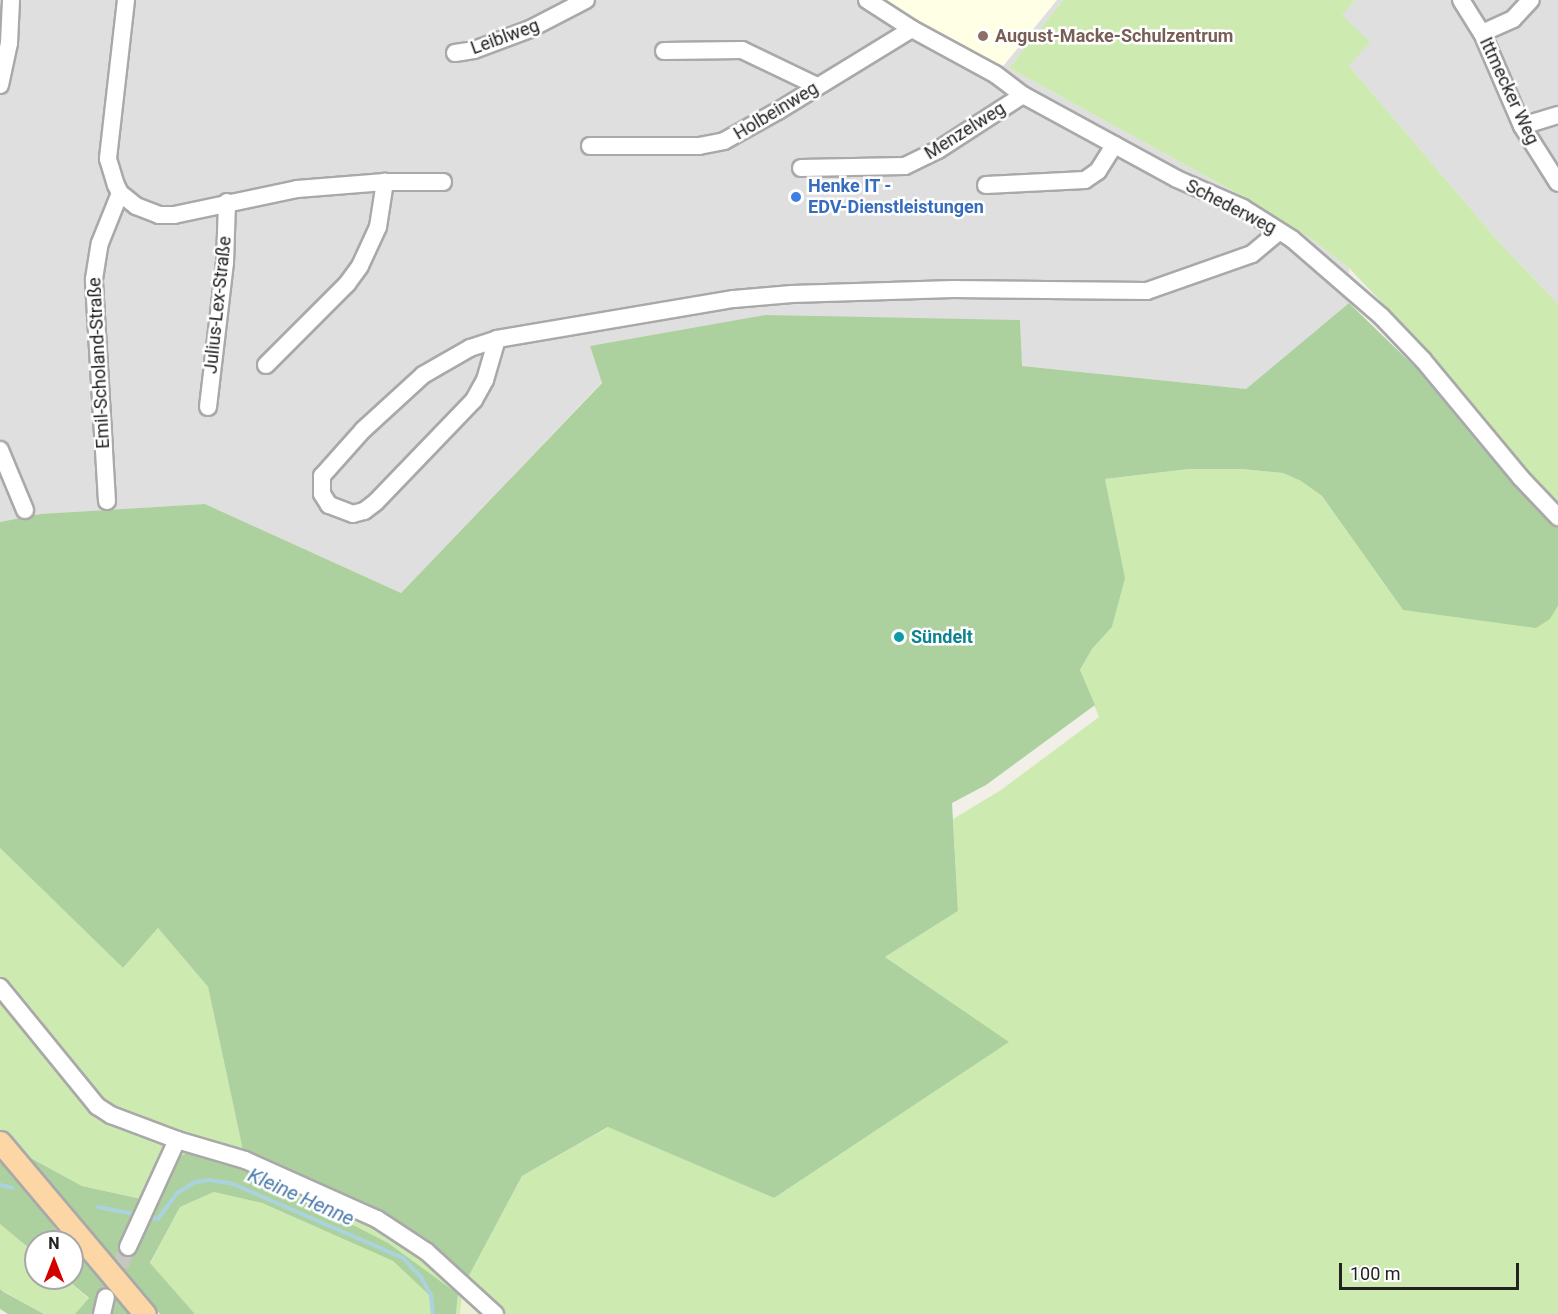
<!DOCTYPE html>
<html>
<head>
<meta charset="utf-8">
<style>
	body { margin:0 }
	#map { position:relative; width:1558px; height:1314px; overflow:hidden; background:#f2efe9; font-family:Roboto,sans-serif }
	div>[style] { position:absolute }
	.residential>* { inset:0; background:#e0dfdf }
	.education>* { inset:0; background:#ffffe5 }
	.farmland>* { inset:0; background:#eef0d5 }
	.grass>* { inset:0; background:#cdebb0 }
	.forest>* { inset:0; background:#add19e }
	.stream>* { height:4px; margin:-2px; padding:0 2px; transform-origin:2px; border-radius:2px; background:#aad3df }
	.minor-tunnel>* { height:16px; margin-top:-8px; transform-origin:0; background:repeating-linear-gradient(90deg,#c8c6c1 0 16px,transparent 0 24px) }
	.roads { filter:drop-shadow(2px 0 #a9a9a9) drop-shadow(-2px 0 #a9a9a9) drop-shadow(0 2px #a9a9a9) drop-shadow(0 -2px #a9a9a9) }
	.minor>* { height:16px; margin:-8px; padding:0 8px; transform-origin:8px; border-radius:8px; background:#fff }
	.major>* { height:21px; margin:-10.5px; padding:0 10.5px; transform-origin:10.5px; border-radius:10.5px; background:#fcd6a4 }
	.dots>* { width:16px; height:16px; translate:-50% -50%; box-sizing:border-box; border:3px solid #fff; border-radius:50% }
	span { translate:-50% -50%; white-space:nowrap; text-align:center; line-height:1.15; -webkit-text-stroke:5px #fff; paint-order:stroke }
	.education-label { font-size:18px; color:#785e54; font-weight:700 }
	.left { translate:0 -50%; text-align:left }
	.street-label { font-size:18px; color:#222 }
	.shop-label { font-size:18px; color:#366cbe; font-weight:700 }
	.culture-label { font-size:18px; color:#0d838f; font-weight:700 }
	.water-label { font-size:20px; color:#4a7aab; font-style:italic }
	.north { position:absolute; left:24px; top:1230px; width:60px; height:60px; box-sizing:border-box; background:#fff; border:2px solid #a7a7a7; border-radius:50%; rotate:0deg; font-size:16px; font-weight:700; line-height:24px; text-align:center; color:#222 }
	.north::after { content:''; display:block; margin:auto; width:21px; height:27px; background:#d40000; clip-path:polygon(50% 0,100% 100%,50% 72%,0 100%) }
	.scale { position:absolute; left:1339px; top:1263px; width:180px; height:27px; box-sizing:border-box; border:3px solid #222; border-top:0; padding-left:8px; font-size:18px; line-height:21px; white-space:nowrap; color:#222; -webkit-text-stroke:4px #fff; paint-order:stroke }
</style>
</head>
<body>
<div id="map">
	<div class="residential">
		<i style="clip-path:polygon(0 0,1063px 0,1009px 68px,1251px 201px,1313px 240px,1349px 268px,1349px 303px,1246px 389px,1021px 366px,1020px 320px,590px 346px,602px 382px,401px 593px,205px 504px,40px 514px,0 522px)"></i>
		<i style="clip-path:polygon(1355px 0,1558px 0,1558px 304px,1498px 241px,1349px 66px,1341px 15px)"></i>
	</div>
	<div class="education">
		<i style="clip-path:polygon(879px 0,1057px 0,999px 71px)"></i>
	</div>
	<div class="farmland">
		<i style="clip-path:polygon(464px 1285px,495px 1314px,460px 1314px)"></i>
	</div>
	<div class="grass">
		<i style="clip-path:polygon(1063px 0,1355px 0,1342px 15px,1370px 42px,1349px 66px,1498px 241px,1558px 304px,1558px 506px,1426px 349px,1349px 268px,1313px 240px,1251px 201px,1009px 68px)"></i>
		<i style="clip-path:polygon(1189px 469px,1242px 469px,1283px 473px,1301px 481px,1322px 496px,1403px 610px,1550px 619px,1558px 606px,1558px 1314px,495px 1314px,463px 1286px,460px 1314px,456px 1314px,458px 1294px,248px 1171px,155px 1202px,82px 1186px,16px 1150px,0 1130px,0 848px,123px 968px,158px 928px,208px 987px,245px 1160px,356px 1209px,464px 1285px,522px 1176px,609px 1127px,774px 1198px,1008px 1042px,885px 957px,958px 911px,953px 819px,1001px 790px,1099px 717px,1080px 670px,1092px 649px,1112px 627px,1124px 578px,1105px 479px)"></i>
		<i style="clip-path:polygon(214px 1192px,262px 1203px,393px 1261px,429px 1295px,431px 1314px,195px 1314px,150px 1264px,180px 1207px)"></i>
		<i style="clip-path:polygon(0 1224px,36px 1254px,36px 1278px,65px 1278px,89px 1299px,75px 1314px,44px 1314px,0 1289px)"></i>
	</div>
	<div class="forest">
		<i style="clip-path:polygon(1349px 303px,1417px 369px,1484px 450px,1498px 434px,1558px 506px,1558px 606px,1550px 619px,1536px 628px,1403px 610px,1322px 496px,1301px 481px,1283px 473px,1242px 469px,1189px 469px,1105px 479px,1125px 578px,1112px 627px,1092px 649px,1080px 670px,1095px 705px,986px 785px,952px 803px,958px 911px,885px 957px,1009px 1042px,774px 1198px,608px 1127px,522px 1176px,464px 1285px,356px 1209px,245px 1160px,208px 987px,158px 928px,123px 968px,0 848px,0 522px,40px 514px,205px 504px,401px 593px,602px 383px,590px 346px,766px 315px,1020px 320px,1022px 366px,1246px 389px)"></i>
		<i style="clip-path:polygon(193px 1149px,248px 1171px,388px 1243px,458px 1294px,456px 1314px,431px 1314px,429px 1295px,393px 1261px,262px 1203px,214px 1192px,180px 1207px,150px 1263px,195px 1314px,160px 1314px,16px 1150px,82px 1186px,155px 1202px,173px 1161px)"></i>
		<i style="clip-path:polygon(0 1157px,66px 1242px,36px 1242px,36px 1254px,0 1224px)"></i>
		<i style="clip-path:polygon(72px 1249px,132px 1314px,75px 1314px,89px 1298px,65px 1278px,72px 1278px)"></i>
		<i style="clip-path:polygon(0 1289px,4px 1292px,44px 1314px,8px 1314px,0 1309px)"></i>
	</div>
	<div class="stream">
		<i style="left:0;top:1185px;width:13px;rotate:13deg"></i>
		<i style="left:98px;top:1207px;width:41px;rotate:11.3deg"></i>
		<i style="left:148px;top:1217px;width:10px;rotate:11deg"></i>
		<i style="left:158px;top:1219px;width:32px;rotate:-54deg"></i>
		<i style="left:177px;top:1193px;width:21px;rotate:-31deg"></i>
		<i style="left:195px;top:1182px;width:14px;rotate:-8deg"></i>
		<i style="left:209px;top:1180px;width:24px;rotate:9deg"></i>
		<i style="left:233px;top:1184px;width:185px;rotate:23.5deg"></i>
		<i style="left:403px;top:1258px;width:26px;rotate:47deg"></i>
		<i style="left:421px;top:1277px;width:21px;rotate:61deg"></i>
		<i style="left:431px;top:1295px;width:19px;rotate:84deg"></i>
	</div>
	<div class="minor-tunnel">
		<i style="left:111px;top:1288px;width:44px;rotate:-67.5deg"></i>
	</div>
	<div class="roads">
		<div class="minor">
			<i style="left:126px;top:0;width:160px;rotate:96.5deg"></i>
			<i style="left:108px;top:159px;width:27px;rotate:73deg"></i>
			<i style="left:116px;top:185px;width:9px;rotate:63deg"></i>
			<i style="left:120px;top:193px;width:21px;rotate:39deg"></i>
			<i style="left:136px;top:206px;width:25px;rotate:21deg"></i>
			<i style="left:159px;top:215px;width:15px"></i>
			<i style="left:174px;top:215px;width:126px;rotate:-11.9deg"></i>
			<i style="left:297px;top:189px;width:88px;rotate:-4.5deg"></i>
			<i style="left:385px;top:182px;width:58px"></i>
			<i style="left:867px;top:0;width:54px;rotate:32.8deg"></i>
			<i style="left:912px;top:29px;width:94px;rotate:28.5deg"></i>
			<i style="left:995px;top:74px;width:35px;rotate:37deg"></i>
			<i style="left:1023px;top:95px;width:175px;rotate:28.6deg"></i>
			<i style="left:1177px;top:179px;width:72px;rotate:23.7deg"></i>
			<i style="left:1243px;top:208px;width:58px;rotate:32.3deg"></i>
			<i style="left:1292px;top:239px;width:118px;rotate:40.9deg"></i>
			<i style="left:1381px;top:316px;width:61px;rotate:46.3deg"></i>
			<i style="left:1423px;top:360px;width:153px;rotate:50.3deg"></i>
			<i style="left:1521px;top:478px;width:54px;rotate:46.5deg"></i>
			<i style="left:1461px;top:0;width:39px;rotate:58deg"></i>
			<i style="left:1482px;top:33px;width:101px;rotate:66.7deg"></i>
			<i style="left:1522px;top:126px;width:67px;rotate:57.7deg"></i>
			<i style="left:1482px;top:33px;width:34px;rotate:-24deg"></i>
			<i style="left:1513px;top:19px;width:26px;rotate:-47deg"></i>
			<i style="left:664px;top:51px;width:78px;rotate:-0.7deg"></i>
			<i style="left:742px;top:50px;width:83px;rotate:25.6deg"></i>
			<i style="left:455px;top:53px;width:19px;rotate:-9deg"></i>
			<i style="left:474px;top:50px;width:60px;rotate:-20.6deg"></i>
			<i style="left:530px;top:29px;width:63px;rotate:-27.4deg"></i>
			<i style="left:0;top:85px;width:43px;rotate:-77.9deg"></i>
			<i style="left:9px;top:43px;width:43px;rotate:-87.3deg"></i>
			<i style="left:1522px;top:126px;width:38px;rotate:-17deg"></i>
			<i style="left:590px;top:146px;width:109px"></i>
			<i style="left:699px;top:146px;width:25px;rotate:-11deg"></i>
			<i style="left:724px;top:141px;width:62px;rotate:-29.1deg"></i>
			<i style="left:778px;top:111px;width:157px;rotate:-31.5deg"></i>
			<i style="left:801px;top:168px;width:104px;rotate:-1.1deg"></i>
			<i style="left:905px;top:166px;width:37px;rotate:-26deg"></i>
			<i style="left:938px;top:150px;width:101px;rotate:-32.9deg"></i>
			<i style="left:986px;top:185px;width:99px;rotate:-2.9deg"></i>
			<i style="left:1085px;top:180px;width:16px;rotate:-35deg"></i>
			<i style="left:1098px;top:171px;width:31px;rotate:-58deg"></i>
			<i style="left:497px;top:339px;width:43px;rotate:106.3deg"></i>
			<i style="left:485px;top:380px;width:23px;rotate:119deg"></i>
			<i style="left:474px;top:400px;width:141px;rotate:133.9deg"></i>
			<i style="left:376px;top:502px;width:15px;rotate:143deg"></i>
			<i style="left:364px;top:511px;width:11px;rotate:165deg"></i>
			<i style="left:353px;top:514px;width:26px;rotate:-159deg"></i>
			<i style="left:329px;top:505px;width:13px;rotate:-122deg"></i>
			<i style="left:322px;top:494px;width:18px;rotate:-90deg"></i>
			<i style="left:322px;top:476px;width:62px;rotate:-48.3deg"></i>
			<i style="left:363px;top:430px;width:81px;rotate:-42.5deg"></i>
			<i style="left:423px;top:375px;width:54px;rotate:-29.9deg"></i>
			<i style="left:470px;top:348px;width:28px;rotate:-18deg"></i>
			<i style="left:497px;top:339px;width:240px;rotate:-9.6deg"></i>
			<i style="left:734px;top:299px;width:58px;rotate:-4.9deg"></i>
			<i style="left:792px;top:294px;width:161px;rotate:-1.8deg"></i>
			<i style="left:953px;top:289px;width:194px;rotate:0.6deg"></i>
			<i style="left:1147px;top:291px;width:111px;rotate:-19.4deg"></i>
			<i style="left:1252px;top:254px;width:35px;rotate:-40deg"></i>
			<i style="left:266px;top:365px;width:115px;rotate:-45deg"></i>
			<i style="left:347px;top:284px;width:22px;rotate:-54deg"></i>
			<i style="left:360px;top:266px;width:43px;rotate:-65.2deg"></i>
			<i style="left:378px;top:227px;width:46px;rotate:-81.2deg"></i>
			<i style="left:208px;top:407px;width:145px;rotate:-83.3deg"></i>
			<i style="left:225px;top:263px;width:61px;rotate:-88.1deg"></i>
			<i style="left:0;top:450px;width:65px;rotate:67.4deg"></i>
			<i style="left:107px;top:501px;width:222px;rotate:-93.4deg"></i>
			<i style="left:94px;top:279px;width:36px;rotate:-81deg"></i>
			<i style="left:100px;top:243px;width:54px;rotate:-68.2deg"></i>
			<i style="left:0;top:987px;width:154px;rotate:50.8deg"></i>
			<i style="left:97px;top:1106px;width:17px;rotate:33deg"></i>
			<i style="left:111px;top:1115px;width:71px;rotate:20.7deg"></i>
			<i style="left:177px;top:1140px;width:71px;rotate:16.4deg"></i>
			<i style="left:245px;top:1160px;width:145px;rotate:24.1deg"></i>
			<i style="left:377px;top:1219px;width:60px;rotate:33.4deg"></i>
			<i style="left:427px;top:1252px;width:92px;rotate:42.4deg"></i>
			<i style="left:128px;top:1247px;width:118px;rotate:-65.4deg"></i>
			<i style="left:102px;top:1314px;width:17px;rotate:-77deg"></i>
		</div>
		<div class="major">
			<i style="left:0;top:1142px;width:225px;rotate:49.9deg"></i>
		</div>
	</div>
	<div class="dots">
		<i style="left:983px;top:36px;background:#8d6e63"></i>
		<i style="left:796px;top:197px;background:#3f7fe0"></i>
		<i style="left:899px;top:637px;background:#0f9aa8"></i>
	</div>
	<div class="education-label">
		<span class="left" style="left:995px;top:36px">August-Macke-Schulzentrum</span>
	</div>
	<div class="street-label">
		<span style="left:505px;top:37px;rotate:-20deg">Leiblweg</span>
		<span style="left:1509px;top:91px;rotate:65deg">Ittmecker Weg</span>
		<span style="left:776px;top:111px;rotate:-31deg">Holbeinweg</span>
		<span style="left:965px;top:131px;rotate:-32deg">Menzelweg</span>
		<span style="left:1231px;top:207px;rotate:27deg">Schederweg</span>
		<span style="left:218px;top:305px;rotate:-84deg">Julius-Lex-Straße</span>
		<span style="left:99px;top:363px;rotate:-93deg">Emil-Scholand-Straße</span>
	</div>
	<div class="shop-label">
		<span class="left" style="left:808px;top:197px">Henke IT -<br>EDV-Dienstleistungen</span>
	</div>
	<div class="culture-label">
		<span class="left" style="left:911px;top:637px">Sündelt</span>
	</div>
	<div class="water-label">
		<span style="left:301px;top:1197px;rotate:24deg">Kleine Henne</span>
	</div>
	<div class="north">N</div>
	<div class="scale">100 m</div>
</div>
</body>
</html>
